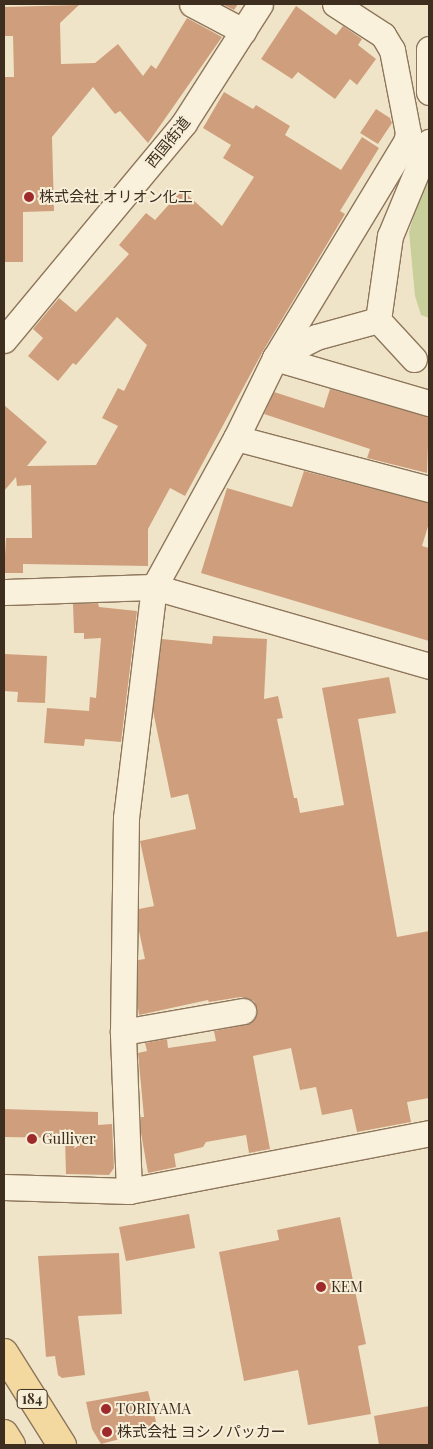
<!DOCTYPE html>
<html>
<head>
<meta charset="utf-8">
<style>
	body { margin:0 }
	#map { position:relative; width:433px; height:1449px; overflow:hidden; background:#f0e4c8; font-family:"Playfair Display","Noto Sans JP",serif }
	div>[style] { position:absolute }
	.green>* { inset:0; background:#c9cf9b }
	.building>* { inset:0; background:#cf9f7d }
	.roads { filter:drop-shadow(1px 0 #8d765c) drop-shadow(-1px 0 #8d765c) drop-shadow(0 1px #8d765c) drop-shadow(0 -1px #8d765c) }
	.minor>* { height:25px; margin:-12.5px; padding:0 12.5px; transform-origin:12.5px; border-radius:12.5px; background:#faf1dc }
	.major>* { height:28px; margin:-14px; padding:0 14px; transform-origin:14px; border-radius:14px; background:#f3d9a0 }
	.dots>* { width:14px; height:14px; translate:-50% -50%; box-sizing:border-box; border:2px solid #f7eed8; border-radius:50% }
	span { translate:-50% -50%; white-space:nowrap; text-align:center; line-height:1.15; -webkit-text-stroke:4px #f7eed8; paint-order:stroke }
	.shield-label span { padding:1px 4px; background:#f7eed8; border:1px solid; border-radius:4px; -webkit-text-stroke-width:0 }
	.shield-label { font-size:14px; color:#3d2e20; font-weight:700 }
	.street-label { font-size:15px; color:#3d2e20 }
	.poi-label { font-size:15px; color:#3d2e20 }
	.left { translate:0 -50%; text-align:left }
	.frame { position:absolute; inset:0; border:5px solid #3d2e20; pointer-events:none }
</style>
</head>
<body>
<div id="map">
	<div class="green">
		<i style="clip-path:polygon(429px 162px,429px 318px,421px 315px,415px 296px,409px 232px)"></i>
	</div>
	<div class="building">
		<i style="clip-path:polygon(222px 4px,238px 4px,234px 10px)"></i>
		<i style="clip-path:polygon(79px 5px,60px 23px,61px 64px,95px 63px,118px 44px,143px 76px,151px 65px,156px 69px,187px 18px,222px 37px,148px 143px,120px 111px,115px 114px,93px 87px,52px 137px,54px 211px,23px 212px,23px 262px,4px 262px,4px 77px,14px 77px,13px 36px,4px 36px,4px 7px)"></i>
		<i style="clip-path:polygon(296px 6px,336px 35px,343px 26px,362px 39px,358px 45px,376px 59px,357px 85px,350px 79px,335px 99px,298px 72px,292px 79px,261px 59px)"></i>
		<i style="clip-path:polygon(224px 92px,253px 109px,256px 105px,290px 126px,285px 135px,341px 170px,362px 137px,379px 148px,340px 211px,345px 214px,263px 351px,185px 496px,170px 488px,148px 529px,148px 566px,23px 564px,23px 573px,4px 573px,6px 538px,32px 538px,31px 485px,17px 486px,16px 477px,4px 491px,4px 405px,47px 442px,27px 466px,96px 465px,118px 426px,102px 418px,118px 388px,124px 391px,147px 345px,117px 317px,76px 365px,73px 363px,58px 381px,28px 356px,43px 338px,33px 329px,59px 298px,76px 312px,129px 254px,119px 245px,146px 213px,155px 220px,182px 190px,222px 226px,254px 177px,223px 158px,231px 145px,203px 128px)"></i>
		<i style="clip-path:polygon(376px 109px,390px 118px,392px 123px,378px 144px,360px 133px)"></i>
		<i style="clip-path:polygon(330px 389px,429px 417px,427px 473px,367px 458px,370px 449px,264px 414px,274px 392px,324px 408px)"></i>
		<i style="clip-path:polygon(304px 471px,429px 503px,429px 523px,422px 546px,429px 548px,429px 641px,201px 573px,227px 488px,292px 507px)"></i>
		<i style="clip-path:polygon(98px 603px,99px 607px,137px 611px,121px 742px,85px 739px,84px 746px,44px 743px,47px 708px,89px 711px,90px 697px,96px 698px,101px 638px,84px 639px,84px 633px,74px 633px,73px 604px)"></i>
		<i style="clip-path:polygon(213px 636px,267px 639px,264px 699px,278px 696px,283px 718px,277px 719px,294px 798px,297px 798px,300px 813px,344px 805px,322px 688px,389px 677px,396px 713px,358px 719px,397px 937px,429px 931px,429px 1098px,407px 1102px,411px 1122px,357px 1132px,352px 1109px,322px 1115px,316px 1087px,300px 1090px,291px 1048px,253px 1056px,270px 1149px,249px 1153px,246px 1135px,206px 1142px,203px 1147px,174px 1154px,176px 1167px,148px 1173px,141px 1133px,141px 1117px,144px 1117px,138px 1053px,147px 1051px,145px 1043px,167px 1039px,168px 1048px,216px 1041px,214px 1031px,246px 1025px,257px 1015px,254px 1001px,241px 997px,209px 1002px,208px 1000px,139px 1015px,138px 1008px,138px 960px,145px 959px,139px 931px,139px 909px,154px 906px,140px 841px,196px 829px,188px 794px,171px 798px,153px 711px,162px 639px,212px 644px)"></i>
		<i style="clip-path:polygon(4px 654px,47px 656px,45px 703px,17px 702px,18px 692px,4px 691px)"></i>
		<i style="clip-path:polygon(4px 1109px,98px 1112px,98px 1125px,112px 1124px,114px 1168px,109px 1175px,66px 1174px,65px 1138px,4px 1137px)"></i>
		<i style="clip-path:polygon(189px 1214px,195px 1248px,126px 1261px,119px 1227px)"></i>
		<i style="clip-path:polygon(340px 1217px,366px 1344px,358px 1346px,371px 1414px,308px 1425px,298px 1370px,244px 1381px,219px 1252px,279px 1240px,277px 1230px)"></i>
		<i style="clip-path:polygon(119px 1253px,122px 1314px,78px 1316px,85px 1375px,62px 1378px,58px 1375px,55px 1356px,46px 1357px,38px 1256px)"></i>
		<i style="clip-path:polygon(148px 1391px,158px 1429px,101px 1444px,92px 1429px,86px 1402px)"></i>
		<i style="clip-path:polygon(429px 1406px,429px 1445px,379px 1445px,374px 1416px)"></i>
	</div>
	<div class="roads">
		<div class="minor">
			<i style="left:192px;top:4px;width:58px;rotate:27.9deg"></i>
			<i style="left:429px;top:49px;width:43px;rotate:90deg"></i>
			<i style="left:378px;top:320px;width:85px;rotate:-81.9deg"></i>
			<i style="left:390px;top:236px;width:102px;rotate:-67.5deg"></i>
			<i style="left:4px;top:340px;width:282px;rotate:-50.3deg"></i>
			<i style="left:184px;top:123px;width:141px;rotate:-57.4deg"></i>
			<i style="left:275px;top:358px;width:46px;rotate:-27.1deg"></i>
			<i style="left:316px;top:337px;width:64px;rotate:-15.3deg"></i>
			<i style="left:378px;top:320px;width:53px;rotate:47.3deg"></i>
			<i style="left:275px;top:358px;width:160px;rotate:16.3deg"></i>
			<i style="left:236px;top:438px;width:200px;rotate:14.8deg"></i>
			<i style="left:4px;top:592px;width:150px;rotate:-1.9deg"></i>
			<i style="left:154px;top:587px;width:286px;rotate:16deg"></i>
			<i style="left:123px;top:1032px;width:122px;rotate:-9.9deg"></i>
			<i style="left:4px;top:1187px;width:125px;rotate:1.8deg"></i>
			<i style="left:129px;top:1191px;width:306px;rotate:-10.9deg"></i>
			<i style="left:129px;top:1191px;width:159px;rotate:-92.2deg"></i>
			<i style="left:123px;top:1032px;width:214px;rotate:-89.2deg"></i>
			<i style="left:126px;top:818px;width:233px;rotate:-83.1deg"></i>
			<i style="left:154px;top:587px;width:170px;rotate:-61.2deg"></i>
			<i style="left:236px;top:438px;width:89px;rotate:-64deg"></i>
			<i style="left:275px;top:358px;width:253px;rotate:-58.8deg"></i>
			<i style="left:406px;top:142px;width:9px;rotate:-77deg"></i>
			<i style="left:408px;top:133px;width:85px;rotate:-100.9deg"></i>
			<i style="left:392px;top:50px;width:17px;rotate:-121deg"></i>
			<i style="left:383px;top:35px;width:57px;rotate:-147.1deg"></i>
		</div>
		<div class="major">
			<i style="left:4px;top:1353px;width:109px;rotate:57.8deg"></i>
			<i style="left:4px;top:1434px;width:13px;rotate:58deg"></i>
		</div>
	</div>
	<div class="dots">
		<i style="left:29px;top:197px;background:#9e2a2b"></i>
		<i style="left:32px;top:1139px;background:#9e2a2b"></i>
		<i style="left:321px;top:1287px;background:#9e2a2b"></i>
		<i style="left:106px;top:1409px;background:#9e2a2b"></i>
		<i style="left:107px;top:1432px;background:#9e2a2b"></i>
	</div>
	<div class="shield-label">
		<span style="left:32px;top:1399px">184</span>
	</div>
	<div class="street-label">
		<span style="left:168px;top:142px;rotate:-51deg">西国街道</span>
	</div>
	<div class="poi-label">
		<span class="left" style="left:39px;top:197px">株式会社 オリオン化工</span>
		<span class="left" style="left:42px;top:1139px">Gulliver</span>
		<span class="left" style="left:331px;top:1287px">KEM</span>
		<span class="left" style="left:116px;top:1409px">TORIYAMA</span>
		<span class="left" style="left:117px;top:1432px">株式会社 ヨシノパッカー</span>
	</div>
	<div class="frame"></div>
</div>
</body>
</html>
